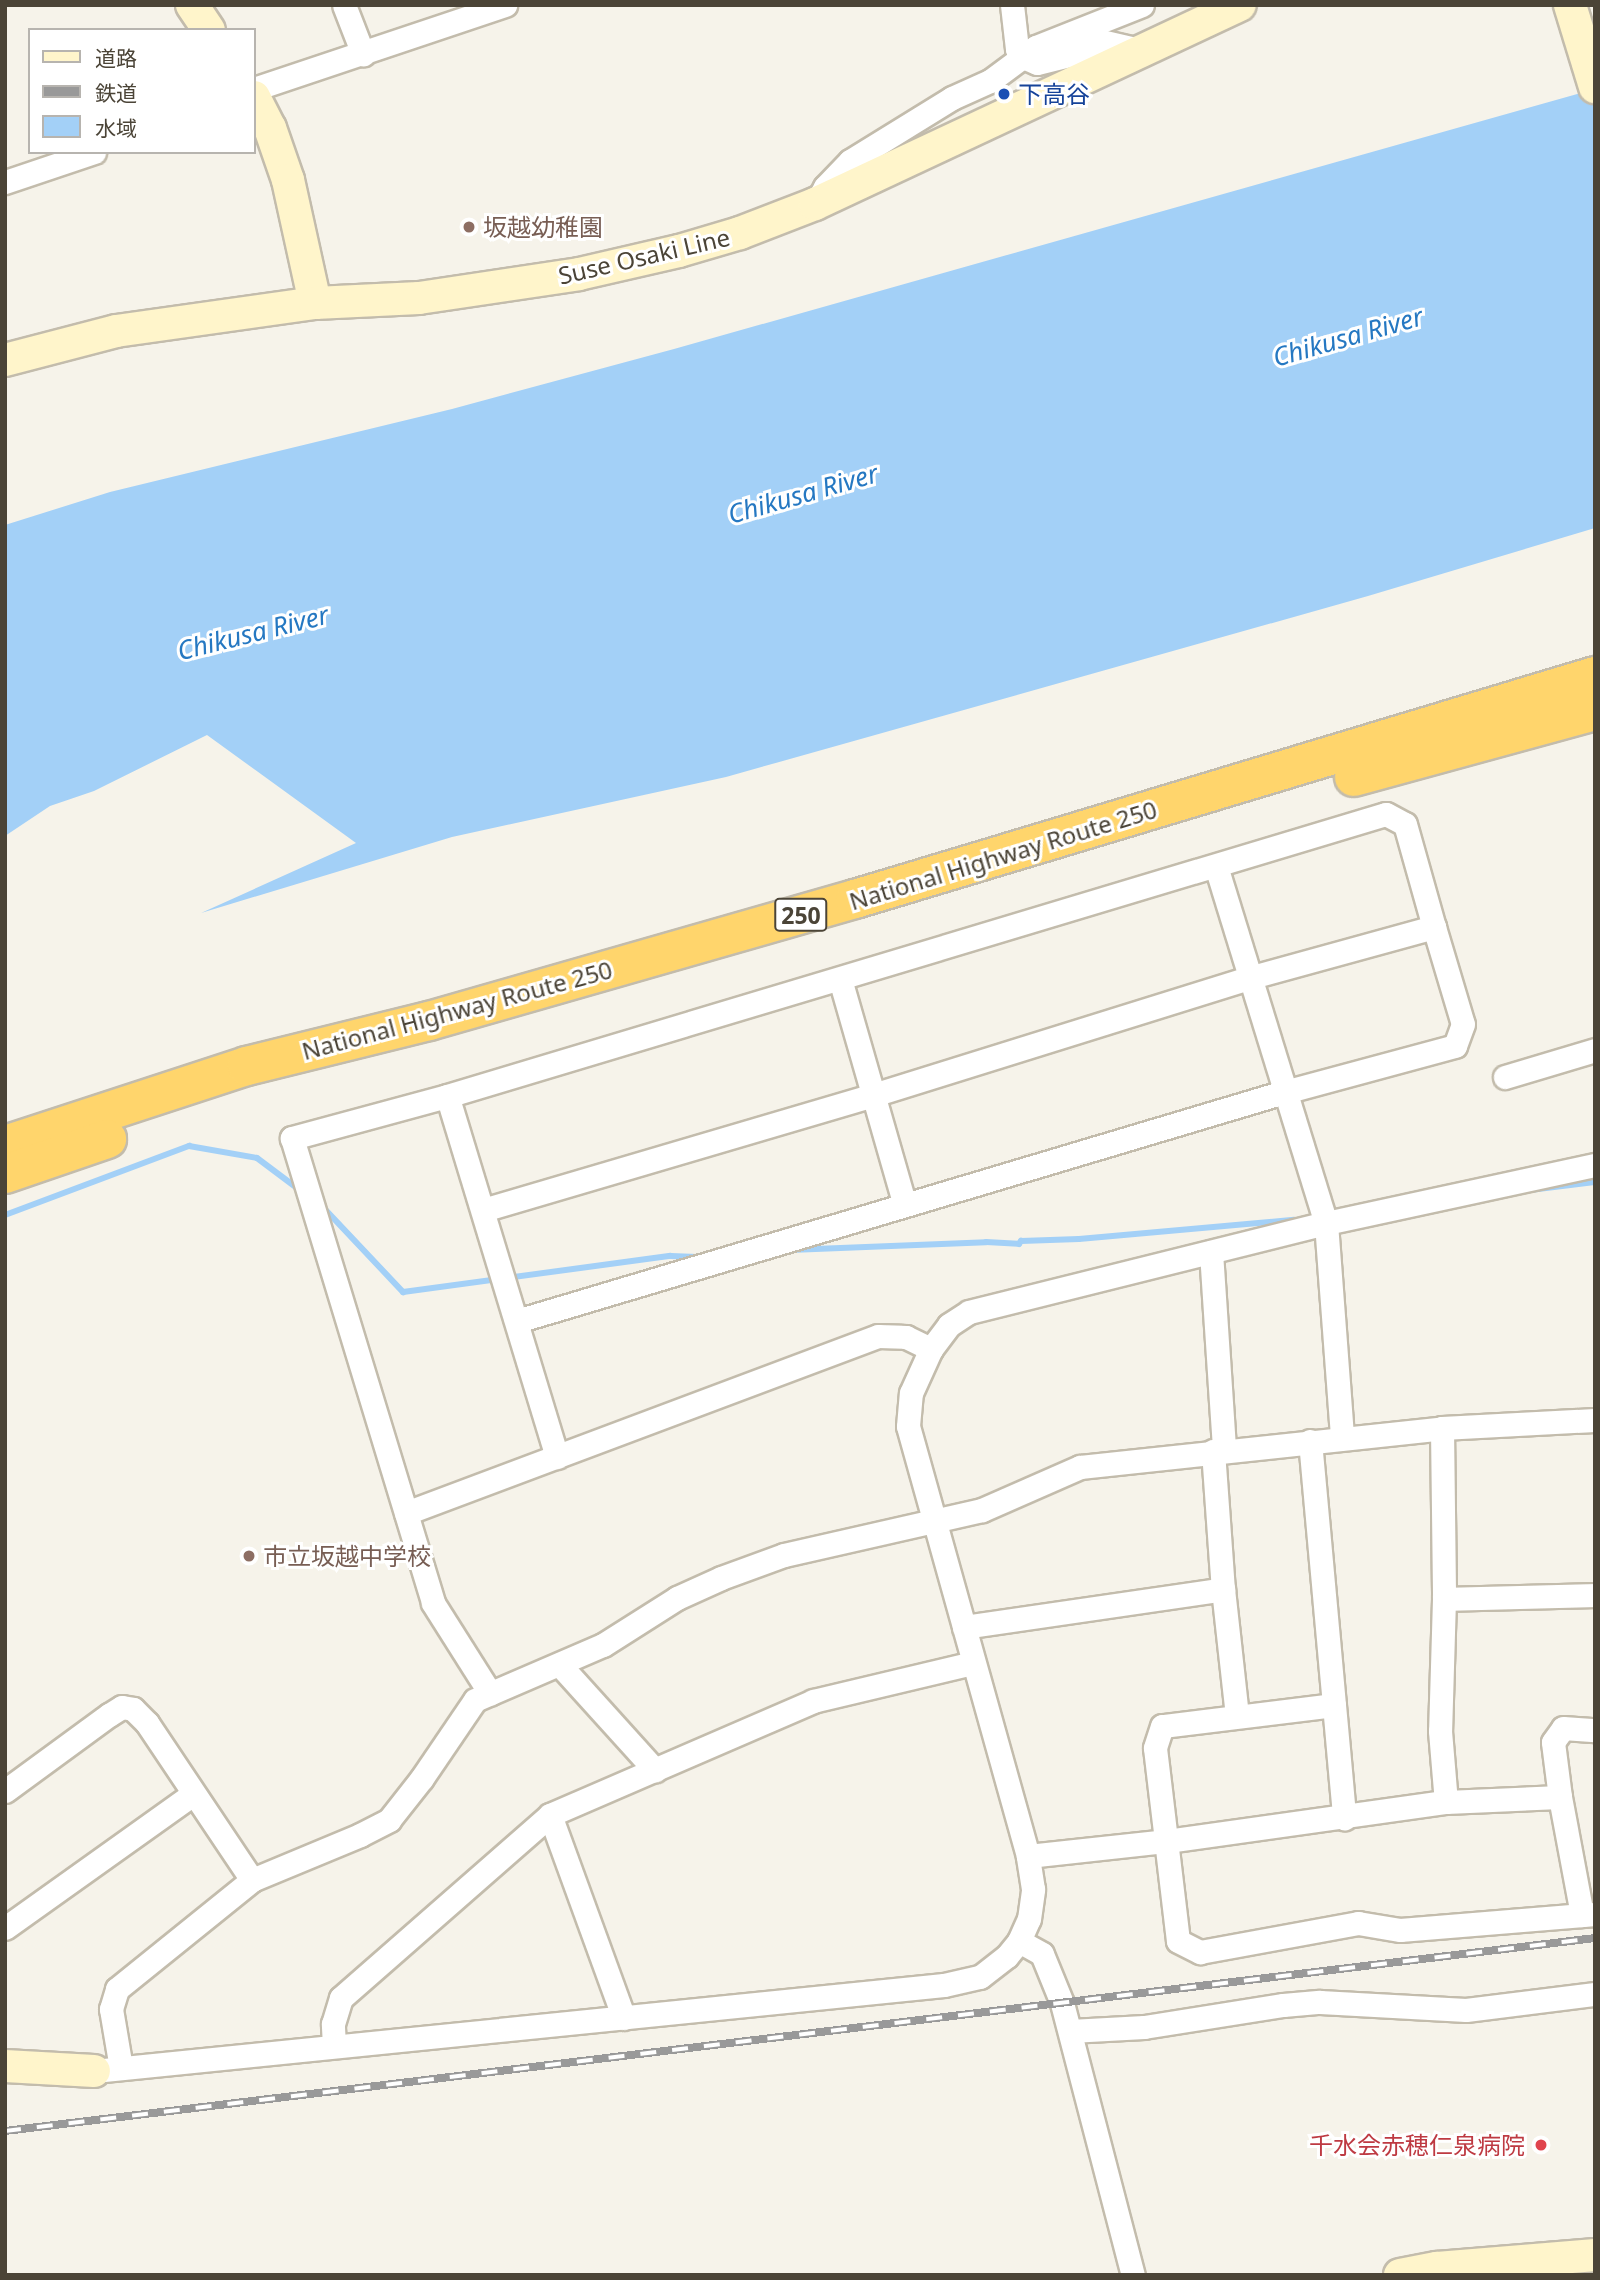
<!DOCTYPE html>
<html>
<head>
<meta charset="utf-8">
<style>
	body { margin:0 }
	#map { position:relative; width:1600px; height:2280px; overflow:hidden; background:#f6f3ea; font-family:"Noto Sans","Noto Sans JP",sans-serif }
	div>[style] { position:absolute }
	.water>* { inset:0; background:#a3d0f7 }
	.stream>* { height:6px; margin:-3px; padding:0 3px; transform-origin:3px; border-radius:3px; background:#a3d0f7 }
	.roads { filter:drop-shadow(2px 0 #c3bcac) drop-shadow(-2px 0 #c3bcac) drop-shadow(0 2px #c3bcac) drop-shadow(0 -2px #c3bcac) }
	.street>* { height:23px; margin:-11.5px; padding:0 11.5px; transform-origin:11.5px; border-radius:11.5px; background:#fff }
	.secondary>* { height:32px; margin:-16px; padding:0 16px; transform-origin:16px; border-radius:16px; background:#fff5cb }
	.highway>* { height:38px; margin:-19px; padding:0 19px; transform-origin:19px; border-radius:19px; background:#ffd56c }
	.rail>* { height:8px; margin-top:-4px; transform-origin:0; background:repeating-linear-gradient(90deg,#fff 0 16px,#999 0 32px); box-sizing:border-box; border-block:2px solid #999 }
	.dots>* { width:19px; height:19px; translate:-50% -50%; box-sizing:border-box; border:4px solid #fff; border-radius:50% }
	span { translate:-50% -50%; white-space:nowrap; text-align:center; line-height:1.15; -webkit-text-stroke:6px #fff; paint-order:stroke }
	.shield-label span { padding:2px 5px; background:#fff; border:2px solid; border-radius:5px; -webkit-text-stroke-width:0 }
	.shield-label { font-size:23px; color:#4b4437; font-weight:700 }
	.transit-label { font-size:24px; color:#164399 }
	.left { translate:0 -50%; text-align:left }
	.education-label { font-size:24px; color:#785e54 }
	.street-label { font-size:24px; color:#4b4437 }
	.health-label { font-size:24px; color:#be3a42 }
	.right { translate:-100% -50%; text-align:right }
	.water-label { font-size:26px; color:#2578c2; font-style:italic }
	.frame { position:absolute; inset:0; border:7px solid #4b4437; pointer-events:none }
	.legend { position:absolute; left:28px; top:28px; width:228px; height:126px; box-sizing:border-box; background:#fff; border:2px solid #b7b4af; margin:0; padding:9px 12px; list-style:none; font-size:21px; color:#4b4437 }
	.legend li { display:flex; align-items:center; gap:14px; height:35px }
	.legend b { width:35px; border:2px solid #b7b4af }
</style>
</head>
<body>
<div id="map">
	<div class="water">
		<i style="clip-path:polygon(1595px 89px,1595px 528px,1368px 596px,726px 777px,452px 837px,201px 913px,356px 843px,207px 735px,94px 791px,50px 806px,5px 836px,5px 525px,110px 492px,452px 409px,674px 349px)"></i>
	</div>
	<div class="stream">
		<i style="left:1530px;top:1190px;width:65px;rotate:-7deg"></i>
		<i style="left:321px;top:1205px;width:120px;rotate:46.7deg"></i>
		<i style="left:403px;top:1292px;width:270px;rotate:-7.7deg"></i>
		<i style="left:671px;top:1256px;width:26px;rotate:2deg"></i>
		<i style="left:5px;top:1215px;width:197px;rotate:-20.6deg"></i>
		<i style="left:189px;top:1146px;width:69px;rotate:10deg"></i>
		<i style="left:257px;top:1158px;width:55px;rotate:36.9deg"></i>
		<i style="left:790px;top:1250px;width:196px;rotate:-2.3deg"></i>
		<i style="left:986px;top:1242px;width:33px;rotate:3deg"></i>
		<i style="left:1019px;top:1244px;width:4px;rotate:-56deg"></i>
		<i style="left:1021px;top:1241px;width:58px;rotate:-2deg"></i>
		<i style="left:1079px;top:1239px;width:216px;rotate:-5.1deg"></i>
	</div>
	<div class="roads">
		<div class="street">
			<i style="left:344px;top:5px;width:53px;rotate:68.8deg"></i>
			<i style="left:1012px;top:5px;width:44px;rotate:83.5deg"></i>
			<i style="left:1017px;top:49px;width:10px;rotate:53deg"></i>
			<i style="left:1023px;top:57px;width:15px;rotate:23deg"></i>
			<i style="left:1037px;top:63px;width:34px;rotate:-14deg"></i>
			<i style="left:1070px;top:55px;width:37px;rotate:-20deg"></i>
			<i style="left:1105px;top:42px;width:40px;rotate:13deg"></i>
			<i style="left:254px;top:89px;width:265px;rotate:-18.5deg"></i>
			<i style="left:5px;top:182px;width:94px;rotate:-18.6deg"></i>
			<i style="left:817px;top:201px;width:16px;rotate:-60deg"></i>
			<i style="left:825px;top:187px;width:36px;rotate:-46deg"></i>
			<i style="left:850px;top:161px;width:120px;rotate:-31.7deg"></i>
			<i style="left:952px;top:98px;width:42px;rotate:-24.1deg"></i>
			<i style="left:990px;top:81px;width:57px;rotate:-36.5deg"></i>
			<i style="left:1036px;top:47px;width:114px;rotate:-21.6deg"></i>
			<i style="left:1216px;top:866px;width:374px;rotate:72.9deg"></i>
			<i style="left:1326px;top:1223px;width:216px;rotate:85.7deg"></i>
			<i style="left:840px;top:979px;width:235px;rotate:74deg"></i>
			<i style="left:1505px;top:1077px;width:94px;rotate:-16.7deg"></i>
			<i style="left:447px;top:1096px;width:161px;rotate:164.8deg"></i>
			<i style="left:292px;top:1138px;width:486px;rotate:73.1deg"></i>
			<i style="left:433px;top:1603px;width:107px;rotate:57.7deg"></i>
			<i style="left:483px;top:1210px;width:407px;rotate:-16.4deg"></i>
			<i style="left:873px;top:1095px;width:397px;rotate:-17.3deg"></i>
			<i style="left:1252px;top:977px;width:189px;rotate:-15.4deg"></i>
			<i style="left:1434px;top:927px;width:101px;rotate:73.4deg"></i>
			<i style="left:1463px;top:1024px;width:23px;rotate:110deg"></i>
			<i style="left:1455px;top:1046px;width:177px;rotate:164.9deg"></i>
			<i style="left:1284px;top:1092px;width:800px;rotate:163.38deg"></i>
			<i style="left:1211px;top:1252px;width:198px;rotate:86.2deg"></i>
			<i style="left:1442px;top:1428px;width:171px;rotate:89.3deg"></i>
			<i style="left:1444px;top:1599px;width:132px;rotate:91.7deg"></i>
			<i style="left:1440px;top:1731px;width:71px;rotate:85.2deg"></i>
			<i style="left:1310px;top:1441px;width:379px;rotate:84.8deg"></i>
			<i style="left:1213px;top:1451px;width:138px;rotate:85.9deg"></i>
			<i style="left:1223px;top:1589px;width:127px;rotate:83.7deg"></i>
			<i style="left:557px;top:1457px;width:377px;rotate:-106.9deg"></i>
			<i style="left:447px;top:1096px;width:980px;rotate:-16.72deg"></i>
			<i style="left:1386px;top:814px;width:21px;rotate:28deg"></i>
			<i style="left:1405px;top:824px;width:107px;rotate:74.3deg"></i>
			<i style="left:406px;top:1513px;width:504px;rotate:-20.56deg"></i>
			<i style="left:878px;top:1336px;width:28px;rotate:2deg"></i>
			<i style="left:906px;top:1337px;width:28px;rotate:26deg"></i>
			<i style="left:1444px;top:1599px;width:151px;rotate:-1.5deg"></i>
			<i style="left:964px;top:1627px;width:262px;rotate:-8.3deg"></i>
			<i style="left:560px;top:1665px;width:142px;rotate:47.9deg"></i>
			<i style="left:1334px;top:1705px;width:173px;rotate:173deg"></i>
			<i style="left:1162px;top:1726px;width:23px;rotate:108deg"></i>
			<i style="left:1155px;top:1748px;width:194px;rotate:83.2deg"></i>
			<i style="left:1178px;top:1941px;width:25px;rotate:27deg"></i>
			<i style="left:1200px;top:1952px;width:161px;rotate:-10.4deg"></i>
			<i style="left:1358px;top:1923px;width:43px;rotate:9.5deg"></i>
			<i style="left:1400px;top:1930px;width:196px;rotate:-4.7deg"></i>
			<i style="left:5px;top:1791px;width:129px;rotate:-36.2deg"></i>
			<i style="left:109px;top:1715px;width:15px;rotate:-32deg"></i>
			<i style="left:122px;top:1707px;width:11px;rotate:10deg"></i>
			<i style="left:133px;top:1709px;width:20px;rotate:45deg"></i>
			<i style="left:147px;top:1723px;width:189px;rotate:56.2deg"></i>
			<i style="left:1560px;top:1797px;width:120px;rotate:79.4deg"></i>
			<i style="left:550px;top:1815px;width:216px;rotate:70deg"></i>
			<i style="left:1028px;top:1856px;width:140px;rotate:-6.2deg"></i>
			<i style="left:1167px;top:1841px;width:282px;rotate:-8deg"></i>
			<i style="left:1446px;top:1802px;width:114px;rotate:-2.5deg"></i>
			<i style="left:1560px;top:1797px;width:55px;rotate:-97.3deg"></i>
			<i style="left:1553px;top:1742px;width:17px;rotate:-54deg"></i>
			<i style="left:1563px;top:1728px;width:32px;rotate:4deg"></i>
			<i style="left:5px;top:1928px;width:231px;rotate:-35.5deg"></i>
			<i style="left:1019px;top:1941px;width:26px;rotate:29deg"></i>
			<i style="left:1042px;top:1954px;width:53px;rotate:67.8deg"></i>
			<i style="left:1062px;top:2003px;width:281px;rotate:75.4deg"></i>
			<i style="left:1070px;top:2031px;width:74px;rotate:-3.1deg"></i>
			<i style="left:1144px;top:2027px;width:141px;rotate:-9deg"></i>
			<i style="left:1283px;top:2005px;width:37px;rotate:-5deg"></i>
			<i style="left:1320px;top:2002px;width:146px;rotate:3.1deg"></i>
			<i style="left:1466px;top:2010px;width:130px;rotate:-7.1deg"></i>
			<i style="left:334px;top:2046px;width:22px;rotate:-93deg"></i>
			<i style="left:333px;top:2024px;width:27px;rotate:-73deg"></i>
			<i style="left:341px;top:1998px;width:278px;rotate:-41.2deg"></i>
			<i style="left:550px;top:1815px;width:287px;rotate:-23.4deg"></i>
			<i style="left:813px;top:1701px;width:164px;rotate:-13.4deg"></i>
			<i style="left:121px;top:2068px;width:60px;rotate:-99.6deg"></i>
			<i style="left:111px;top:2009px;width:21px;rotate:-73deg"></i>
			<i style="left:117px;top:1989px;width:174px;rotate:-38.9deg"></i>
			<i style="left:252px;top:1880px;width:117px;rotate:-22.6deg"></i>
			<i style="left:360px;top:1835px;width:33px;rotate:-27deg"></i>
			<i style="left:389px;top:1820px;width:53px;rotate:-51.8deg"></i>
			<i style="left:422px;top:1778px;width:94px;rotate:-55.8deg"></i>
			<i style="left:475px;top:1700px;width:139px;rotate:-23.3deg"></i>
			<i style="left:603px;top:1645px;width:88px;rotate:-32.4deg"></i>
			<i style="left:677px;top:1598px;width:48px;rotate:-24.4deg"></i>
			<i style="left:721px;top:1578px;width:67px;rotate:-20.1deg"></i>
			<i style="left:784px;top:1555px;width:203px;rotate:-12.8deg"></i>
			<i style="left:982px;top:1510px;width:107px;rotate:-23.7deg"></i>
			<i style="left:1080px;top:1467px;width:364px;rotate:-6.1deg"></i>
			<i style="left:1442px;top:1428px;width:153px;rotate:-3deg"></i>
			<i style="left:94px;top:2071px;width:854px;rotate:-5.78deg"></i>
			<i style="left:944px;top:1985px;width:37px;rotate:-13deg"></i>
			<i style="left:980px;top:1977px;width:34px;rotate:-38deg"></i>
			<i style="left:1007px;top:1956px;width:19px;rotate:-51deg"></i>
			<i style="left:1019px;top:1941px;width:24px;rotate:-66deg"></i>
			<i style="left:1029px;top:1919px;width:30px;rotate:-82deg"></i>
			<i style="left:1033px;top:1889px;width:33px;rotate:-99deg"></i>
			<i style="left:1028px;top:1856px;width:446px;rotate:-105.6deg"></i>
			<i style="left:908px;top:1426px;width:33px;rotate:-85deg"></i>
			<i style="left:911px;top:1393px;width:48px;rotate:-65.6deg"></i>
			<i style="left:931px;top:1349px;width:30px;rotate:-53deg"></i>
			<i style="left:949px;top:1325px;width:24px;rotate:-33deg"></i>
			<i style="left:969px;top:1312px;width:368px;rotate:-14deg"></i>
			<i style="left:1326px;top:1223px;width:275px;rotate:-12.2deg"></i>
		</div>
		<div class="secondary">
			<i style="left:192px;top:5px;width:30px;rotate:56deg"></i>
			<i style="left:1570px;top:5px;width:86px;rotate:73deg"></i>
			<i style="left:254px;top:97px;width:35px;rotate:63deg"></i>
			<i style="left:270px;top:128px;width:55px;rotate:70.9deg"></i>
			<i style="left:288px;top:180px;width:126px;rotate:77.6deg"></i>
			<i style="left:5px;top:360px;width:115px;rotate:-14.6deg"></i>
			<i style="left:116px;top:331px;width:201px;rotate:-8deg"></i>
			<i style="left:315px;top:303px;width:104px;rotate:-2.8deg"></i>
			<i style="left:419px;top:298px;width:162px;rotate:-8.5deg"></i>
			<i style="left:579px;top:274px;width:103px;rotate:-13deg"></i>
			<i style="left:679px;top:251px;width:64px;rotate:-16.4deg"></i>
			<i style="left:740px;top:233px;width:80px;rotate:-21.1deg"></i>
			<i style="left:815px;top:204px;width:469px;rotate:-25.1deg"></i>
			<i style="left:5px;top:2066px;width:89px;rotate:3.2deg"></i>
			<i style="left:1400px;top:2275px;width:38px;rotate:-11deg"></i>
			<i style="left:1437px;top:2268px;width:159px;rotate:-4.7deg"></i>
		</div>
		<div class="highway">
			<i style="left:1354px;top:777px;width:250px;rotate:-15.3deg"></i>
			<i style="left:5px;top:1145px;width:255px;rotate:-18.1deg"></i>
			<i style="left:247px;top:1066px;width:187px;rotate:-13.9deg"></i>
			<i style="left:429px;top:1021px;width:443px;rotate:-16deg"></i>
			<i style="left:855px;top:899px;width:773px;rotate:-16.77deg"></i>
			<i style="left:5px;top:1174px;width:108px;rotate:-18.9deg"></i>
		</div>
	</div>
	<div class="rail">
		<i style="left:5px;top:2131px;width:1602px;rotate:-6.92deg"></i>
	</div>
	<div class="dots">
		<i style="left:1004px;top:94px;background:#1a4fb4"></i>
		<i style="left:469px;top:227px;background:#8d6e63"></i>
		<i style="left:249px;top:1556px;background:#8d6e63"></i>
		<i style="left:1541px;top:2145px;background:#e0444e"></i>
	</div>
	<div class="shield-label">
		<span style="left:801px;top:915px">250</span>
	</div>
	<div class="transit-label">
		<span class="left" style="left:1018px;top:94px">下高谷</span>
	</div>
	<div class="education-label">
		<span class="left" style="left:483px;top:227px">坂越幼稚園</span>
		<span class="left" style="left:263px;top:1556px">市立坂越中学校</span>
	</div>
	<div class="street-label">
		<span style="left:644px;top:256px;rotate:-13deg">Suse Osaki Line</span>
		<span style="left:1003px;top:855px;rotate:-17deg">National Highway Route 250</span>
		<span style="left:457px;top:1010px;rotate:-15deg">National Highway Route 250</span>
	</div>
	<div class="health-label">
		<span class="right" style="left:1525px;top:2145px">千水会赤穂仁泉病院</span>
	</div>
	<div class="water-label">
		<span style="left:1348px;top:337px;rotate:-16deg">Chikusa River</span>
		<span style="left:803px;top:494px;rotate:-16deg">Chikusa River</span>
		<span style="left:253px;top:633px;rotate:-14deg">Chikusa River</span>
	</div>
	<div class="frame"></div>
	<ul class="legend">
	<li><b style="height:9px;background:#fff5cb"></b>道路</li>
	<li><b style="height:9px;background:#999"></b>鉄道</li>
	<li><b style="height:19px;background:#a3d0f7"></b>水域</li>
	</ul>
</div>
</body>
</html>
